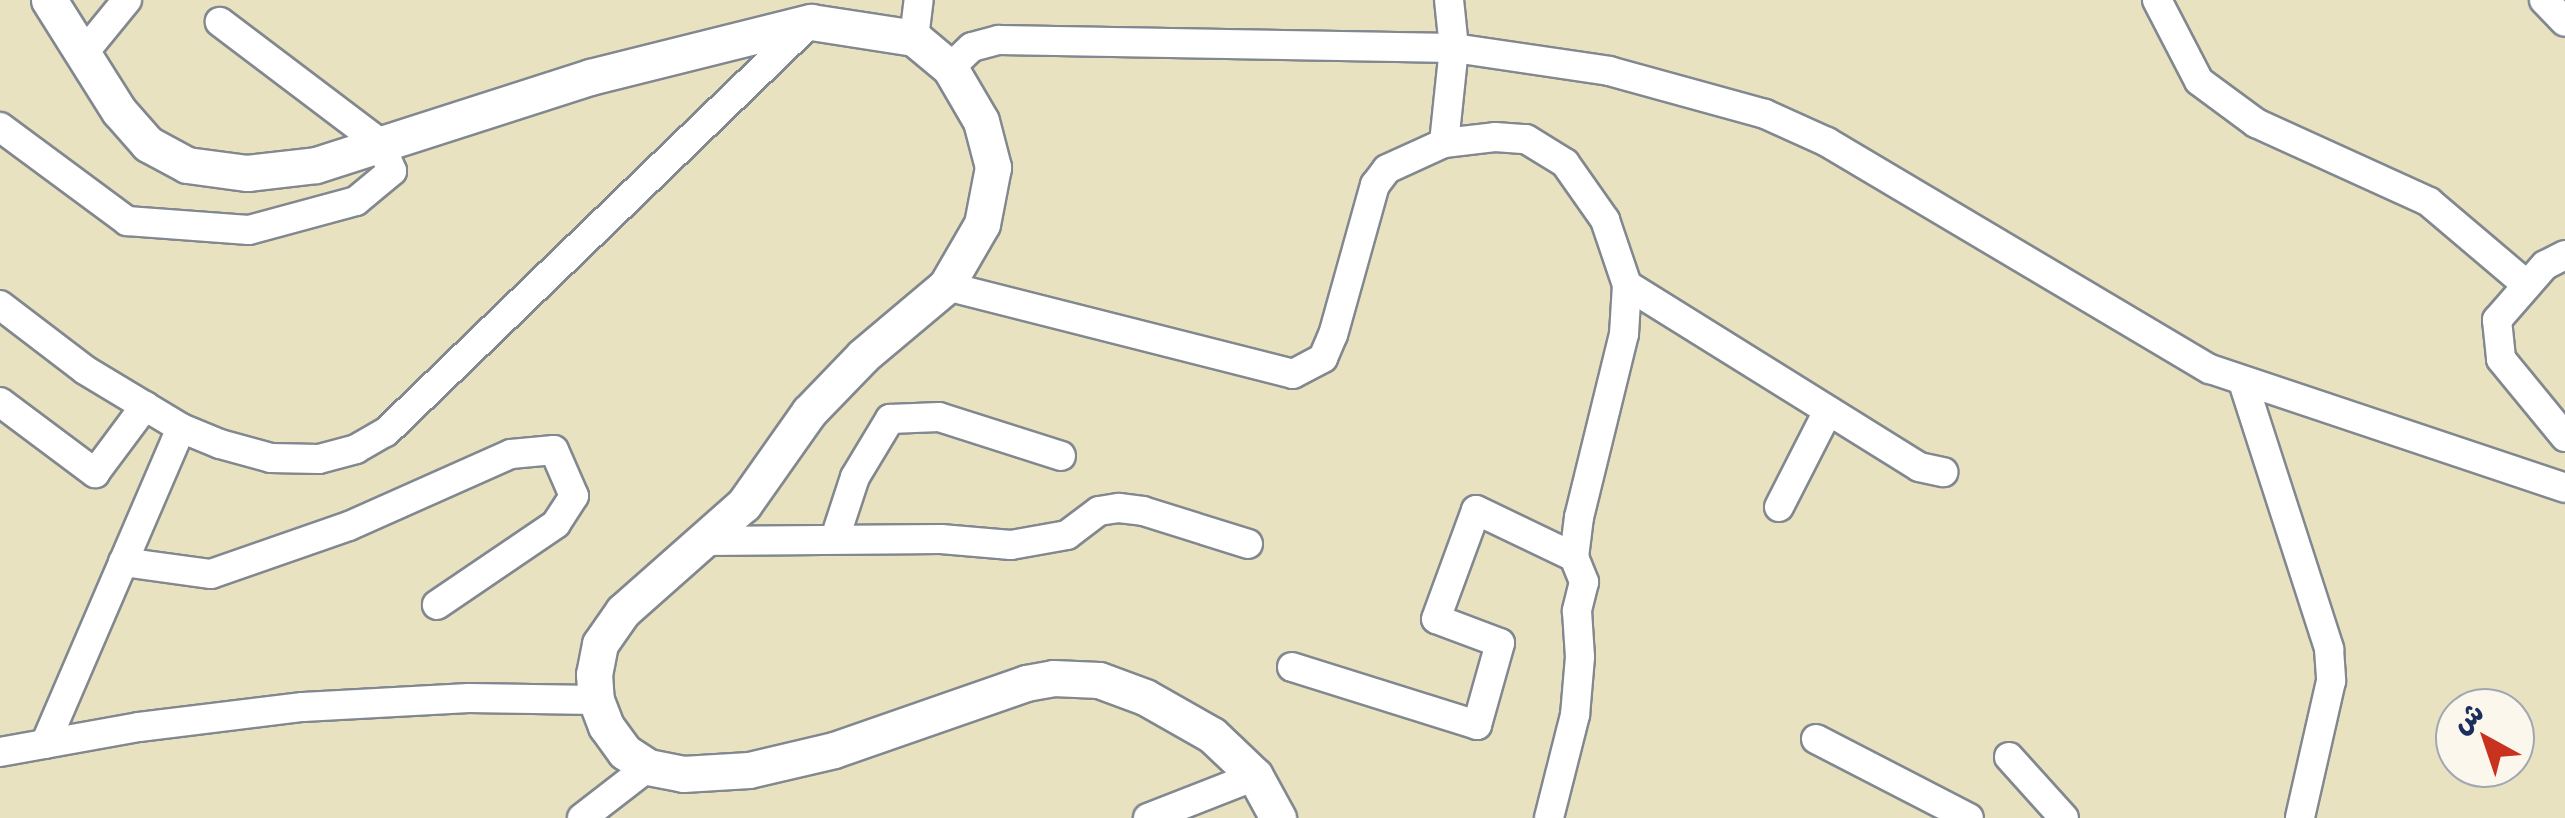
<!DOCTYPE html>
<html>
<head>
<meta charset="utf-8">
<style>
	body { margin:0 }
	#map { position:relative; width:2565px; height:818px; overflow:hidden; background:#e9e2c0; font-family:"Playpen Sans","Playpen Sans Arabic",sans-serif }
	div>[style] { position:absolute }
	.roads { filter:drop-shadow(2px 0 #82888f) drop-shadow(-2px 0 #82888f) drop-shadow(0 2px #82888f) drop-shadow(0 -2px #82888f) }
	.minor>* { height:28px; margin:-14px; padding:0 14px; transform-origin:14px; border-radius:14px; background:#fff }
	.major>* { height:35px; margin:-17.5px; padding:0 17.5px; transform-origin:17.5px; border-radius:17.5px; background:#fff }
	span { translate:-50% -50%; white-space:nowrap; text-align:center; line-height:1.15; -webkit-text-stroke:8px #fbf7ec; paint-order:stroke }
	.north { position:absolute; left:2435px; top:688px; width:100px; height:100px; box-sizing:border-box; background:#fbf7ec; border:2px solid #a1a7b3; border-radius:50%; rotate:320deg; font-size:28px; font-weight:700; line-height:40px; text-align:center; color:#1b2f5e }
	.north::after { content:''; display:block; margin:auto; width:35px; height:45px; background:#c8321e; clip-path:polygon(50% 0,100% 100%,50% 72%,0 100%) }
</style>
</head>
<body>
<div id="map">
	<div class="roads">
		<div class="minor">
			<i style="left:2157px;top:0;width:91px;rotate:62.6deg"></i>
			<i style="left:2199px;top:81px;width:71px;rotate:36.4deg"></i>
			<i style="left:2256px;top:123px;width:190px;rotate:24.5deg"></i>
			<i style="left:2429px;top:202px;width:128px;rotate:40.3deg"></i>
			<i style="left:2544px;top:0;width:30px;rotate:46deg"></i>
			<i style="left:914px;top:38px;width:38px;rotate:-83deg"></i>
			<i style="left:82px;top:55px;width:71px;rotate:-50.7deg"></i>
			<i style="left:950px;top:68px;width:30px;rotate:-44deg"></i>
			<i style="left:972px;top:47px;width:28px;rotate:-15deg"></i>
			<i style="left:999px;top:40px;width:455px;rotate:1deg"></i>
			<i style="left:1454px;top:48px;width:157px;rotate:8.4deg"></i>
			<i style="left:1609px;top:71px;width:162px;rotate:15.4deg"></i>
			<i style="left:1765px;top:114px;width:68px;rotate:24.3deg"></i>
			<i style="left:1827px;top:142px;width:445px;rotate:30.7deg"></i>
			<i style="left:2210px;top:369px;width:374px;rotate:18.5deg"></i>
			<i style="left:0;top:127px;width:158px;rotate:36.5deg"></i>
			<i style="left:127px;top:221px;width:122px;rotate:4.2deg"></i>
			<i style="left:249px;top:230px;width:111px;rotate:-15.2deg"></i>
			<i style="left:356px;top:201px;width:47px;rotate:-39.8deg"></i>
			<i style="left:392px;top:171px;width:30px;rotate:-113deg"></i>
			<i style="left:380px;top:143px;width:201px;rotate:-142.9deg"></i>
			<i style="left:1444px;top:143px;width:96px;rotate:-84deg"></i>
			<i style="left:1454px;top:48px;width:48px;rotate:-95.9deg"></i>
			<i style="left:2565px;top:255px;width:22px;rotate:153deg"></i>
			<i style="left:2545px;top:265px;width:73px;rotate:131.1deg"></i>
			<i style="left:2497px;top:320px;width:39px;rotate:84deg"></i>
			<i style="left:2501px;top:359px;width:101px;rotate:50.6deg"></i>
			<i style="left:1627px;top:285px;width:344px;rotate:31.9deg"></i>
			<i style="left:1919px;top:467px;width:25px;rotate:12deg"></i>
			<i style="left:946px;top:286px;width:358px;rotate:14.2deg"></i>
			<i style="left:1293px;top:374px;width:34px;rotate:-28deg"></i>
			<i style="left:1323px;top:358px;width:25px;rotate:-67deg"></i>
			<i style="left:1333px;top:335px;width:156px;rotate:-74.4deg"></i>
			<i style="left:1375px;top:185px;width:20px;rotate:-53deg"></i>
			<i style="left:1387px;top:169px;width:63px;rotate:-24.5deg"></i>
			<i style="left:1444px;top:143px;width:51px;rotate:-6.7deg"></i>
			<i style="left:1495px;top:137px;width:31px;rotate:4deg"></i>
			<i style="left:1526px;top:139px;width:46px;rotate:31.6deg"></i>
			<i style="left:1565px;top:163px;width:70px;rotate:54.9deg"></i>
			<i style="left:1605px;top:220px;width:69px;rotate:71.3deg"></i>
			<i style="left:1627px;top:285px;width:49px;rotate:93.5deg"></i>
			<i style="left:1624px;top:334px;width:188px;rotate:103.8deg"></i>
			<i style="left:1579px;top:517px;width:40px;rotate:97.1deg"></i>
			<i style="left:1574px;top:557px;width:27px;rotate:68deg"></i>
			<i style="left:1584px;top:582px;width:30px;rotate:104deg"></i>
			<i style="left:1577px;top:611px;width:46px;rotate:86.3deg"></i>
			<i style="left:1580px;top:657px;width:58px;rotate:94.9deg"></i>
			<i style="left:1575px;top:715px;width:106px;rotate:104.2deg"></i>
			<i style="left:0;top:305px;width:107px;rotate:37.4deg"></i>
			<i style="left:85px;top:370px;width:112px;rotate:31.1deg"></i>
			<i style="left:181px;top:428px;width:42px;rotate:22.3deg"></i>
			<i style="left:220px;top:444px;width:53px;rotate:15.4deg"></i>
			<i style="left:271px;top:458px;width:48px;rotate:1.2deg"></i>
			<i style="left:319px;top:459px;width:38px;rotate:-15deg"></i>
			<i style="left:356px;top:449px;width:34px;rotate:-30deg"></i>
			<i style="left:386px;top:432px;width:591px;rotate:-43.97deg"></i>
			<i style="left:2243px;top:382px;width:281px;rotate:72.1deg"></i>
			<i style="left:2329px;top:649px;width:32px;rotate:86deg"></i>
			<i style="left:2331px;top:681px;width:140px;rotate:102.8deg"></i>
			<i style="left:0;top:402px;width:119px;rotate:36.8deg"></i>
			<i style="left:95px;top:473px;width:84px;rotate:-53.3deg"></i>
			<i style="left:1779px;top:507px;width:108px;rotate:-63deg"></i>
			<i style="left:835px;top:538px;width:64px;rotate:-71.8deg"></i>
			<i style="left:855px;top:477px;width:68px;rotate:-58.9deg"></i>
			<i style="left:890px;top:419px;width:49px;rotate:-2.3deg"></i>
			<i style="left:939px;top:417px;width:128px;rotate:17.7deg"></i>
			<i style="left:704px;top:541px;width:237px;rotate:-0.5deg"></i>
			<i style="left:941px;top:539px;width:70px;rotate:4.9deg"></i>
			<i style="left:1011px;top:545px;width:57px;rotate:-10.1deg"></i>
			<i style="left:1067px;top:535px;width:40px;rotate:-37deg"></i>
			<i style="left:1099px;top:511px;width:20px;rotate:-9deg"></i>
			<i style="left:1119px;top:508px;width:24px;rotate:7deg"></i>
			<i style="left:1143px;top:511px;width:110px;rotate:17.4deg"></i>
			<i style="left:123px;top:562px;width:89px;rotate:7.8deg"></i>
			<i style="left:211px;top:574px;width:146px;rotate:-19.2deg"></i>
			<i style="left:349px;top:526px;width:177px;rotate:-24deg"></i>
			<i style="left:511px;top:454px;width:43px;rotate:-5.3deg"></i>
			<i style="left:554px;top:450px;width:50px;rotate:66.5deg"></i>
			<i style="left:574px;top:496px;width:33px;rotate:123deg"></i>
			<i style="left:556px;top:524px;width:144px;rotate:145.8deg"></i>
			<i style="left:1292px;top:667px;width:194px;rotate:17.4deg"></i>
			<i style="left:1477px;top:725px;width:85px;rotate:-74.3deg"></i>
			<i style="left:1500px;top:643px;width:68px;rotate:-159.4deg"></i>
			<i style="left:1436px;top:619px;width:116px;rotate:-69.8deg"></i>
			<i style="left:1476px;top:510px;width:109px;rotate:25.6deg"></i>
			<i style="left:1816px;top:739px;width:172px;rotate:27.3deg"></i>
			<i style="left:45px;top:744px;width:344px;rotate:-66.7deg"></i>
			<i style="left:0;top:752px;width:141px;rotate:-10.2deg"></i>
			<i style="left:139px;top:727px;width:165px;rotate:-7deg"></i>
			<i style="left:303px;top:707px;width:166px;rotate:-3.1deg"></i>
			<i style="left:469px;top:698px;width:127px;rotate:0.9deg"></i>
			<i style="left:2009px;top:757px;width:82px;rotate:48deg"></i>
			<i style="left:582px;top:818px;width:83px;rotate:-37.7deg"></i>
			<i style="left:1148px;top:818px;width:115px;rotate:-21.4deg"></i>
		</div>
		<div class="major">
			<i style="left:49px;top:0;width:131px;rotate:57.8deg"></i>
			<i style="left:119px;top:111px;width:44px;rotate:48.7deg"></i>
			<i style="left:148px;top:144px;width:44px;rotate:28.3deg"></i>
			<i style="left:187px;top:165px;width:61px;rotate:7.6deg"></i>
			<i style="left:247px;top:173px;width:69px;rotate:-6.6deg"></i>
			<i style="left:316px;top:165px;width:288px;rotate:-17.8deg"></i>
			<i style="left:590px;top:77px;width:228px;rotate:-14deg"></i>
			<i style="left:811px;top:22px;width:104px;rotate:8.8deg"></i>
			<i style="left:914px;top:38px;width:47px;rotate:39.8deg"></i>
			<i style="left:950px;top:68px;width:61px;rotate:59.7deg"></i>
			<i style="left:981px;top:121px;width:48px;rotate:75.4deg"></i>
			<i style="left:993px;top:167px;width:58px;rotate:100.9deg"></i>
			<i style="left:982px;top:224px;width:72px;rotate:120.1deg"></i>
			<i style="left:946px;top:286px;width:109px;rotate:139.9deg"></i>
			<i style="left:863px;top:356px;width:78px;rotate:134deg"></i>
			<i style="left:809px;top:412px;width:113px;rotate:125.2deg"></i>
			<i style="left:744px;top:504px;width:162px;rotate:138.5deg"></i>
			<i style="left:623px;top:611px;width:40px;rotate:124.9deg"></i>
			<i style="left:600px;top:644px;width:31px;rotate:101deg"></i>
			<i style="left:594px;top:674px;width:26px;rotate:86deg"></i>
			<i style="left:596px;top:700px;width:28px;rotate:69deg"></i>
			<i style="left:606px;top:726px;width:32px;rotate:54deg"></i>
			<i style="left:625px;top:752px;width:27px;rotate:33deg"></i>
			<i style="left:648px;top:767px;width:36px;rotate:11deg"></i>
			<i style="left:683px;top:774px;width:66px;rotate:-3.5deg"></i>
			<i style="left:749px;top:770px;width:87px;rotate:-13.2deg"></i>
			<i style="left:834px;top:750px;width:203px;rotate:-19.2deg"></i>
			<i style="left:1026px;top:683px;width:27px;rotate:-10deg"></i>
			<i style="left:1053px;top:678px;width:46px;rotate:2.5deg"></i>
			<i style="left:1099px;top:680px;width:49px;rotate:20.3deg"></i>
			<i style="left:1145px;top:697px;width:77px;rotate:29.6deg"></i>
			<i style="left:1212px;top:735px;width:59px;rotate:43.6deg"></i>
			<i style="left:1255px;top:776px;width:48px;rotate:61.3deg"></i>
		</div>
	</div>
	<div class="north">ش</div>
</div>
</body>
</html>
